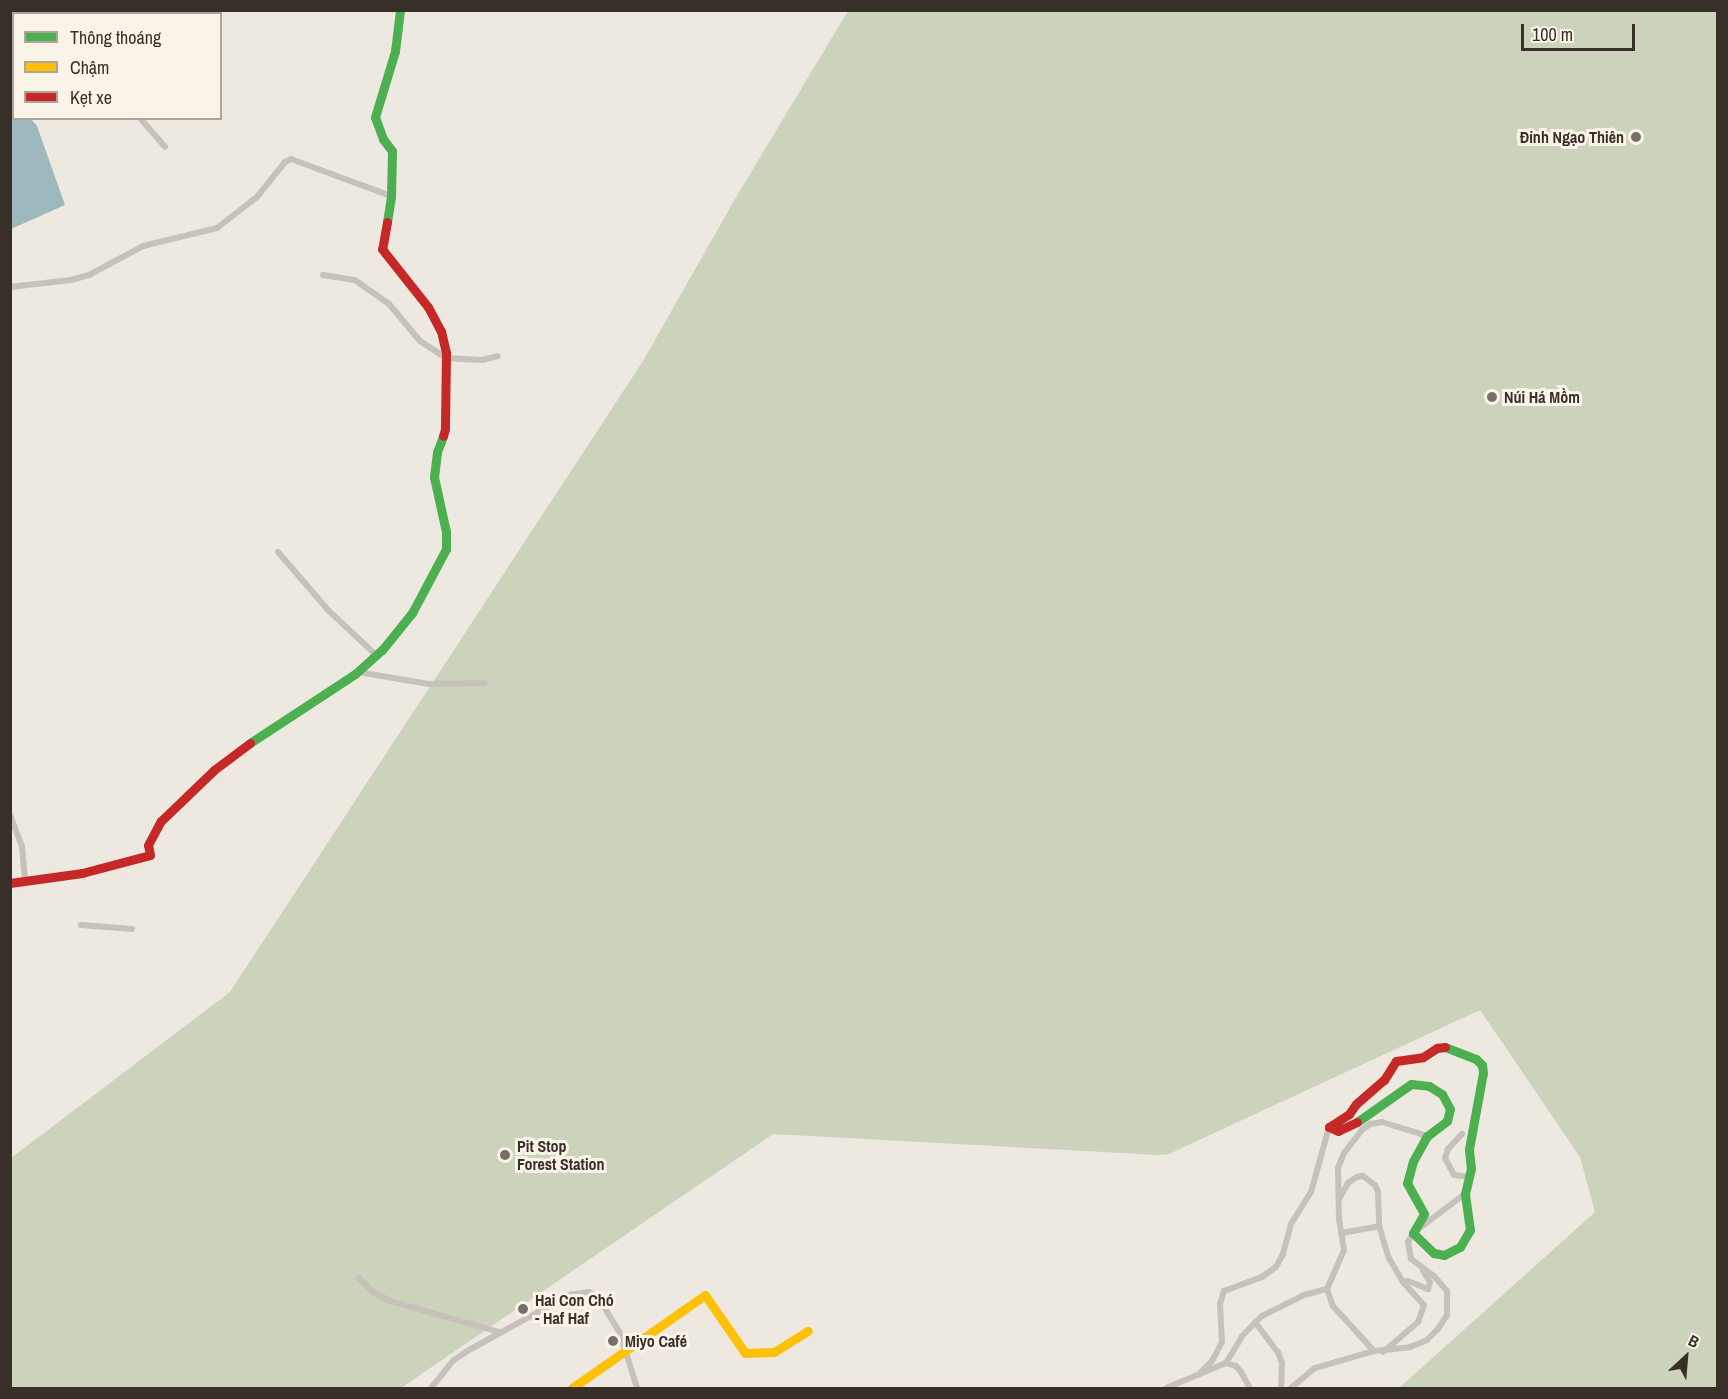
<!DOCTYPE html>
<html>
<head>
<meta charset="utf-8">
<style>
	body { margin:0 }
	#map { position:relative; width:1728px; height:1399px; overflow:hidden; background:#ede9e1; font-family:"Archivo Narrow",sans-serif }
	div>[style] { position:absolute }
	.green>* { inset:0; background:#cbd3bb }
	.water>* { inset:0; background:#9db9be }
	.street>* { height:6px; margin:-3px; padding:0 3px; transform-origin:3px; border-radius:3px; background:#c6c1ba }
	.fast>* { height:9px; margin:-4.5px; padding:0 4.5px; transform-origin:4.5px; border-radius:4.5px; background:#4caf50 }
	.slow>* { height:9px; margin:-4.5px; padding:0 4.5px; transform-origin:4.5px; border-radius:4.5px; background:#ffc107 }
	.jam>* { height:9px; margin:-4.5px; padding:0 4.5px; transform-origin:4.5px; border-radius:4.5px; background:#c62828 }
	.dots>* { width:16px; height:16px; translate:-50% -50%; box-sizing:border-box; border:3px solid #faf4e8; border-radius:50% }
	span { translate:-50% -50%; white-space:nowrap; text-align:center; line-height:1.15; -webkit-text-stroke:6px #faf4e8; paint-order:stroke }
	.poi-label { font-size:16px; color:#372f28; font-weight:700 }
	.right { translate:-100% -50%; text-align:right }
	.left { translate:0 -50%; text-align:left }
	.frame { position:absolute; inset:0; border:12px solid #372f28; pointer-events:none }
	.legend { position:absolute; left:12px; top:12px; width:210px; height:108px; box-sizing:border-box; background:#faf4e8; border:2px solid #aca59b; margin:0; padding:8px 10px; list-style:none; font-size:18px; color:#372f28 }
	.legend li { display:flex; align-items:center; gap:12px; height:30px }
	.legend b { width:30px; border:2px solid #aca59b }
	.north { position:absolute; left:1656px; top:1327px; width:60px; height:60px; -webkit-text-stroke:4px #faf4e8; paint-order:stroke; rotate:26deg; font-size:16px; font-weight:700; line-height:24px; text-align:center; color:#372f28 }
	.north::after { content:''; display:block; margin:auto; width:21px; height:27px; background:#372f28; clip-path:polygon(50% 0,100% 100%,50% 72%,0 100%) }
	.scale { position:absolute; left:1521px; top:24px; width:114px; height:27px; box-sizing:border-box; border:3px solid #372f28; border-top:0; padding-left:8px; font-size:18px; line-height:21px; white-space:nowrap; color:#372f28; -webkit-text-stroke:4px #faf4e8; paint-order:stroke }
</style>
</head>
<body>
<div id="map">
	<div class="green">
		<i style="clip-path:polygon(848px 11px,1717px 11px,1717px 1388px,1399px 1388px,1595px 1212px,1580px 1157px,1480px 1010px,1169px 1154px,1158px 1155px,773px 1134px,401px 1388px,11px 1388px,11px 1158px,230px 992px,643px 361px,735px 199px)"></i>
	</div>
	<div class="water">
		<i style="clip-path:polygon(10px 93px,13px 96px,14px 118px,31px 119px,37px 126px,65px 205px,11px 229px)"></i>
	</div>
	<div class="street">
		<i style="left:80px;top:10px;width:4px;rotate:76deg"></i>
		<i style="left:122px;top:10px;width:4px;rotate:76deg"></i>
		<i style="left:164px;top:10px;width:4px;rotate:76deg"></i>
		<i style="left:140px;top:118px;width:38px;rotate:49deg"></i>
		<i style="left:323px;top:275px;width:32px;rotate:9deg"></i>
		<i style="left:355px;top:280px;width:42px;rotate:35.2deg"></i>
		<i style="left:389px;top:304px;width:48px;rotate:50deg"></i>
		<i style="left:420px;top:341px;width:31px;rotate:33deg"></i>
		<i style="left:446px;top:358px;width:36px;rotate:3deg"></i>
		<i style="left:482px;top:360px;width:16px;rotate:-14deg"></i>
		<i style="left:10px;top:287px;width:61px;rotate:-6.5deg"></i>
		<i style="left:71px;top:280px;width:19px;rotate:-16deg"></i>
		<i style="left:89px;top:275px;width:61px;rotate:-28.2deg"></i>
		<i style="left:143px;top:246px;width:76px;rotate:-13.7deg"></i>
		<i style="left:217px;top:228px;width:51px;rotate:-37.8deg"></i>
		<i style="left:257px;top:197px;width:45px;rotate:-51.3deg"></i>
		<i style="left:285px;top:162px;width:7px;rotate:-27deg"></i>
		<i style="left:291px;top:159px;width:107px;rotate:20.3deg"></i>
		<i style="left:278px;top:552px;width:77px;rotate:49.2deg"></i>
		<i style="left:328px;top:610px;width:66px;rotate:43.2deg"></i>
		<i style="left:358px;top:672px;width:72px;rotate:9.6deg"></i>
		<i style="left:429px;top:684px;width:56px;rotate:-1deg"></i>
		<i style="left:10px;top:815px;width:33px;rotate:69deg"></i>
		<i style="left:22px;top:846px;width:35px;rotate:85deg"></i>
		<i style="left:81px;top:925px;width:51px;rotate:4.5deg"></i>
		<i style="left:1462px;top:1134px;width:21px;rotate:133deg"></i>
		<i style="left:1448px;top:1149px;width:9px;rotate:108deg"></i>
		<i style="left:1445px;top:1158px;width:19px;rotate:62deg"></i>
		<i style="left:1454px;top:1175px;width:16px;rotate:7deg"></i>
		<i style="left:1340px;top:1197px;width:16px;rotate:-60deg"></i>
		<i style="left:1348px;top:1183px;width:11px;rotate:-34deg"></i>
		<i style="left:1357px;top:1177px;width:6px;rotate:-9deg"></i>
		<i style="left:1363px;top:1176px;width:15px;rotate:37deg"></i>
		<i style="left:1375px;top:1185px;width:8px;rotate:67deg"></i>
		<i style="left:1378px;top:1192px;width:34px;rotate:88deg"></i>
		<i style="left:1379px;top:1226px;width:34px;rotate:73deg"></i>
		<i style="left:1389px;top:1258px;width:28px;rotate:60deg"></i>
		<i style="left:1403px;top:1282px;width:31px;rotate:48deg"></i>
		<i style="left:1424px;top:1305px;width:18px;rotate:109deg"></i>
		<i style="left:1418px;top:1322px;width:46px;rotate:139.4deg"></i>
		<i style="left:1341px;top:1233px;width:39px;rotate:-10deg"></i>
		<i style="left:359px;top:1278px;width:20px;rotate:45deg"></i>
		<i style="left:373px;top:1292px;width:19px;rotate:28deg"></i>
		<i style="left:390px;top:1301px;width:113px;rotate:15.9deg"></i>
		<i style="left:1403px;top:1282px;width:5px;rotate:-11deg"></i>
		<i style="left:1408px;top:1281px;width:22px;rotate:22deg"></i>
		<i style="left:1428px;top:1289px;width:7px;rotate:-74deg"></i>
		<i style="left:1430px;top:1282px;width:13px;rotate:-122deg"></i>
		<i style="left:1327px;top:1289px;width:18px;rotate:71deg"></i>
		<i style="left:1333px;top:1306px;width:61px;rotate:47.7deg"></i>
		<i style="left:1255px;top:1322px;width:38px;rotate:53deg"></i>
		<i style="left:1278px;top:1352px;width:12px;rotate:70deg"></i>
		<i style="left:1282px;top:1363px;width:25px;rotate:92deg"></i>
		<i style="left:1226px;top:1363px;width:10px;rotate:17deg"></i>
		<i style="left:1236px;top:1366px;width:8px;rotate:50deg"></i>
		<i style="left:1241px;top:1372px;width:18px;rotate:61deg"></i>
		<i style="left:1200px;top:1373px;width:17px;rotate:-45deg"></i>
		<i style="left:1212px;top:1361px;width:21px;rotate:-62deg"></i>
		<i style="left:1222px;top:1342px;width:38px;rotate:-93deg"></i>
		<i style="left:1220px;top:1304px;width:14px;rotate:-73deg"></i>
		<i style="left:1224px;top:1291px;width:40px;rotate:-20.2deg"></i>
		<i style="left:1262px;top:1277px;width:17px;rotate:-36deg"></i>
		<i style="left:1276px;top:1267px;width:15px;rotate:-62deg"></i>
		<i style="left:1283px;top:1254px;width:31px;rotate:-75deg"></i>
		<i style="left:1291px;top:1224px;width:38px;rotate:-58deg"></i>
		<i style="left:1311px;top:1192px;width:67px;rotate:-74.5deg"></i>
		<i style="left:431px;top:1388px;width:36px;rotate:-51deg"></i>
		<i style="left:454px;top:1360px;width:18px;rotate:-34deg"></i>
		<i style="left:469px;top:1350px;width:114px;rotate:-28.8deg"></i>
		<i style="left:569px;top:1295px;width:20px;rotate:-9deg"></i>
		<i style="left:589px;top:1292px;width:10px;rotate:29deg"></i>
		<i style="left:598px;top:1297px;width:42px;rotate:58.6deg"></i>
		<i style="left:620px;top:1333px;width:58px;rotate:72.8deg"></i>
		<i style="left:1166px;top:1388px;width:65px;rotate:-22.6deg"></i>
		<i style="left:1226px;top:1363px;width:31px;rotate:-59deg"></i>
		<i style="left:1242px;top:1336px;width:28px;rotate:-45deg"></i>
		<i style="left:1262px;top:1316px;width:47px;rotate:-26.6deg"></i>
		<i style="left:1304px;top:1295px;width:24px;rotate:-15deg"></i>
		<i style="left:1327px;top:1289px;width:43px;rotate:-66.4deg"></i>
		<i style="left:1344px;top:1250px;width:30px;rotate:-99deg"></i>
		<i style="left:1339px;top:1220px;width:52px;rotate:-91.1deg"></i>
		<i style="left:1338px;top:1168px;width:16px;rotate:-68deg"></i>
		<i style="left:1344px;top:1153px;width:29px;rotate:-52deg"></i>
		<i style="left:1362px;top:1130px;width:10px;rotate:-37deg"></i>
		<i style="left:1370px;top:1124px;width:12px;rotate:-9deg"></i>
		<i style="left:1382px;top:1122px;width:47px;rotate:17.3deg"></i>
		<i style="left:1291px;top:1388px;width:31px;rotate:-40deg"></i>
		<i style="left:1315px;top:1368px;width:61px;rotate:-16.1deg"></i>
		<i style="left:1374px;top:1351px;width:36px;rotate:-6deg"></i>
		<i style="left:1410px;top:1347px;width:18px;rotate:-22deg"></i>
		<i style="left:1427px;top:1340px;width:16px;rotate:-45deg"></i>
		<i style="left:1438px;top:1329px;width:17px;rotate:-57deg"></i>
		<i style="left:1447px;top:1315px;width:24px;rotate:-90deg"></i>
		<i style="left:1447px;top:1291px;width:18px;rotate:-131deg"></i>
		<i style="left:1435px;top:1277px;width:30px;rotate:-143deg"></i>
		<i style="left:1411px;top:1259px;width:17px;rotate:-100deg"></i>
		<i style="left:1408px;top:1242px;width:10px;rotate:-61deg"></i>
		<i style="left:1413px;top:1233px;width:65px;rotate:-36.9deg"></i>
	</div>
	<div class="fast">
		<i style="left:387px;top:222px;width:26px;rotate:-81deg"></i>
		<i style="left:391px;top:196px;width:45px;rotate:-88.7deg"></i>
		<i style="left:392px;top:151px;width:15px;rotate:-127deg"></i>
		<i style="left:383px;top:139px;width:23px;rotate:-110deg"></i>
		<i style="left:375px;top:117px;width:69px;rotate:-73.1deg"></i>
		<i style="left:395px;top:51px;width:41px;rotate:-83deg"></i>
		<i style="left:250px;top:743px;width:126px;rotate:-33.3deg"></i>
		<i style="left:355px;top:674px;width:36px;rotate:-42deg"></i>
		<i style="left:382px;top:650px;width:48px;rotate:-51deg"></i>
		<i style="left:412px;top:613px;width:72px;rotate:-62deg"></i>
		<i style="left:446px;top:549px;width:17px;rotate:-90deg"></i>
		<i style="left:446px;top:532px;width:56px;rotate:-102.3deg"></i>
		<i style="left:434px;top:477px;width:25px;rotate:-83deg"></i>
		<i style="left:437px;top:452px;width:17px;rotate:-69deg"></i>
		<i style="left:1357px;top:1122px;width:66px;rotate:-35.1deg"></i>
		<i style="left:1411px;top:1084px;width:18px;rotate:6deg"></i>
		<i style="left:1429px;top:1086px;width:15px;rotate:32deg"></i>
		<i style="left:1442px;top:1094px;width:17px;rotate:62deg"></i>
		<i style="left:1450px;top:1109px;width:12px;rotate:104deg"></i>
		<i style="left:1447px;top:1121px;width:25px;rotate:143deg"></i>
		<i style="left:1427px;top:1136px;width:29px;rotate:119deg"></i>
		<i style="left:1413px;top:1161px;width:23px;rotate:105deg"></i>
		<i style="left:1407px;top:1183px;width:35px;rotate:61deg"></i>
		<i style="left:1424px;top:1214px;width:22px;rotate:120deg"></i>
		<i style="left:1413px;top:1233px;width:29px;rotate:44deg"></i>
		<i style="left:1434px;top:1253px;width:10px;rotate:11deg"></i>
		<i style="left:1444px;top:1255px;width:18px;rotate:-27deg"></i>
		<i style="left:1460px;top:1247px;width:20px;rotate:-60deg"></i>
		<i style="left:1470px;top:1230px;width:36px;rotate:-98deg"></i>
		<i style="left:1465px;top:1194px;width:26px;rotate:-77deg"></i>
		<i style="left:1471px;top:1169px;width:20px;rotate:-96deg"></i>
		<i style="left:1469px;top:1149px;width:77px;rotate:-79.6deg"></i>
		<i style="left:1483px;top:1073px;width:8px;rotate:-97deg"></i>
		<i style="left:1482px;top:1065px;width:8px;rotate:-135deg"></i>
		<i style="left:1476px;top:1059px;width:33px;rotate:-159deg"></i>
	</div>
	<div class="slow">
		<i style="left:572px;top:1388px;width:162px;rotate:-35deg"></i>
		<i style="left:705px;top:1295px;width:70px;rotate:55.4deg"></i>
		<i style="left:745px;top:1353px;width:29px;rotate:-2deg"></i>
		<i style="left:774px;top:1352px;width:40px;rotate:-32deg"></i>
	</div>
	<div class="jam">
		<i style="left:387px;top:222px;width:27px;rotate:100deg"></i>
		<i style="left:382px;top:249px;width:74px;rotate:51.6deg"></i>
		<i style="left:428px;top:307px;width:27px;rotate:62deg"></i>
		<i style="left:441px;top:331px;width:23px;rotate:77deg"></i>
		<i style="left:446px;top:353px;width:76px;rotate:90.8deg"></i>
		<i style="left:445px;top:429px;width:7px;rotate:106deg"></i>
		<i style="left:10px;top:883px;width:73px;rotate:-7.9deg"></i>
		<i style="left:82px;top:873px;width:70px;rotate:-14.8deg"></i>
		<i style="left:150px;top:855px;width:10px;rotate:-101deg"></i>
		<i style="left:148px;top:845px;width:27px;rotate:-62deg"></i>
		<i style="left:161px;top:821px;width:74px;rotate:-43.9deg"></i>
		<i style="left:214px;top:770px;width:45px;rotate:-36.9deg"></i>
		<i style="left:1357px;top:1122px;width:21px;rotate:155deg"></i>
		<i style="left:1338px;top:1131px;width:10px;rotate:-156deg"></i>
		<i style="left:1329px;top:1127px;width:24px;rotate:-33deg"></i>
		<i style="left:1349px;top:1114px;width:12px;rotate:-55deg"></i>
		<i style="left:1356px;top:1104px;width:37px;rotate:-41deg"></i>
		<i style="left:1384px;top:1080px;width:22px;rotate:-58deg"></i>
		<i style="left:1396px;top:1061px;width:27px;rotate:-8deg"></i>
		<i style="left:1423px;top:1057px;width:17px;rotate:-33deg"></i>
		<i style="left:1437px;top:1048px;width:8px;rotate:-7deg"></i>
	</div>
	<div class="dots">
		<i style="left:1636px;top:137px;background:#777069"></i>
		<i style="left:1492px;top:397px;background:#777069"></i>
		<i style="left:505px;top:1155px;background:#777069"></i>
		<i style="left:523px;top:1309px;background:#777069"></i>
		<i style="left:613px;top:1341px;background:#777069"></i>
	</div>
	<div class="poi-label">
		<span class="right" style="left:1624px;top:137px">Đỉnh Ngạo Thiên</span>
		<span class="left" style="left:1504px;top:397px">Núi Há Mồm</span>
		<span class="left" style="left:517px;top:1155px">Pit Stop<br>Forest Station</span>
		<span class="left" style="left:535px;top:1309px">Hai Con Chó<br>- Haf Haf</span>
		<span class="left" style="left:625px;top:1341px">Miyo Café</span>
	</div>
	<div class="frame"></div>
	<ul class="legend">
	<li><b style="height:8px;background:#4caf50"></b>Thông thoáng</li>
	<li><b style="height:8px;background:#ffc107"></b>Chậm</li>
	<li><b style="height:8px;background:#c62828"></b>Kẹt xe</li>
	</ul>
	<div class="north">B</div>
	<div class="scale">100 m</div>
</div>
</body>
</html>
